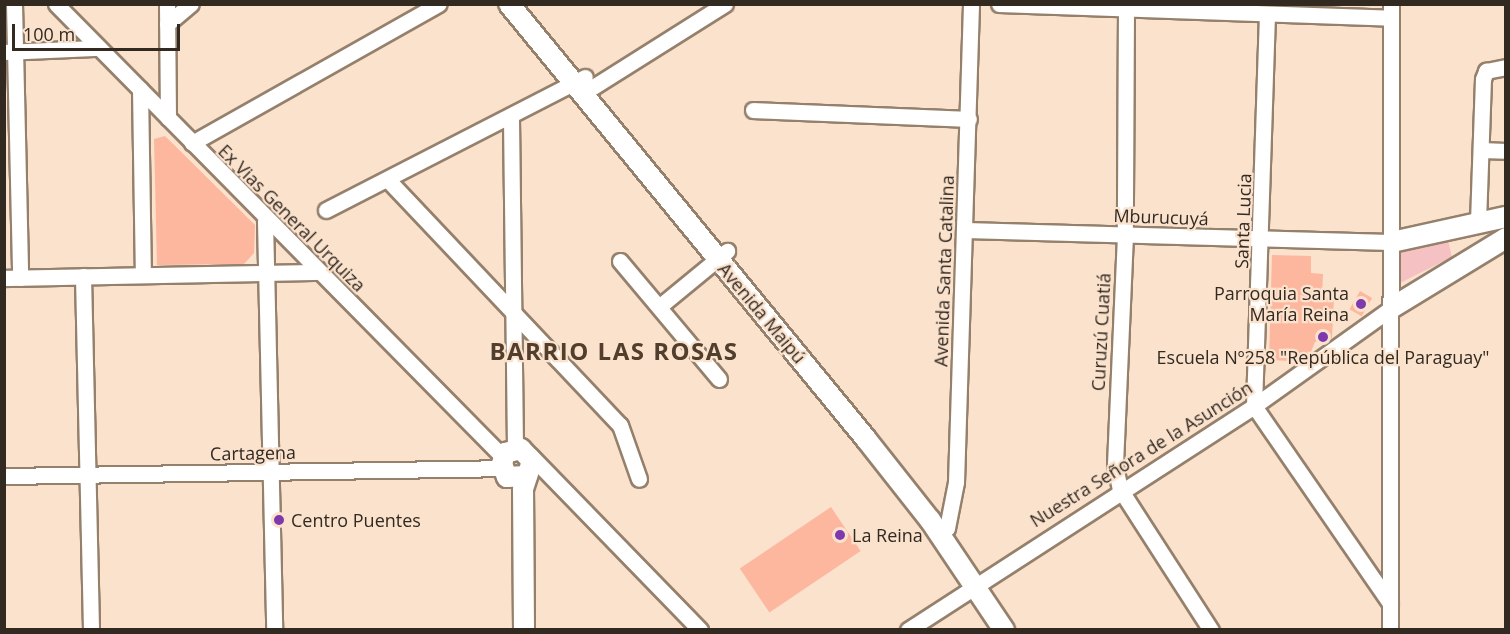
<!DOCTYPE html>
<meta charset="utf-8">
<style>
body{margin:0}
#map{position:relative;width:1510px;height:634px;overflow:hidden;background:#fae2cd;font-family:"Open Sans",sans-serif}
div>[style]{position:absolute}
.green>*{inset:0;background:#f6c1c2}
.building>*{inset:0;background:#fcb79e;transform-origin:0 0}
.roads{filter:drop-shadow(2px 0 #95806c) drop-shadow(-2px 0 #95806c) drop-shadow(0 2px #95806c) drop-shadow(0 -2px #95806c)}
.minor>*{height:15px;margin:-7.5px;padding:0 7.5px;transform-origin:7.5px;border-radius:7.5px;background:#fff}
.major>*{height:20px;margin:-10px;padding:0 10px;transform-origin:10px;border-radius:10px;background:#fff}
.dots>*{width:16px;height:16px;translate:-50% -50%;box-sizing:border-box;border:3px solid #fae2cd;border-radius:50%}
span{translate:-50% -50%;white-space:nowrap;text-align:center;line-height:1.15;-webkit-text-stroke:4.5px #fae2cd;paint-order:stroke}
.street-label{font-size:18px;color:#322921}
.poi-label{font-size:18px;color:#322921}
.right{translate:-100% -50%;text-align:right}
.left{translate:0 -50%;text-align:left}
.district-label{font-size:24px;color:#513e2d;font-weight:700;letter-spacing:1.5px}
.frame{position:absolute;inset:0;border:6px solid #322921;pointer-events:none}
.scale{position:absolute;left:12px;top:24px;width:168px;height:27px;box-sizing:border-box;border:3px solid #322921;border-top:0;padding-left:8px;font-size:18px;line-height:21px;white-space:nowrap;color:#322921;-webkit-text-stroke:4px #fae2cd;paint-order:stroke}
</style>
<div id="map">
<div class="green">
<div style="clip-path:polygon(1447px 236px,1452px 257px,1400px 283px,1399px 254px,1405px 245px)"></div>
</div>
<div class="building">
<div style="clip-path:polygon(165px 136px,255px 225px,254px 253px,244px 264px,157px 265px,154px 139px)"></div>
<div style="clip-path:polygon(1272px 255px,1311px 256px,1311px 273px,1323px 274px,1322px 297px,1334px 298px,1332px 338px,1315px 342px,1310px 354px,1290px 354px,1290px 361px,1269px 360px)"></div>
<div style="left:1360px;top:291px;width:14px;height:21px;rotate:30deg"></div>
<div style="left:831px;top:507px;width:53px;height:110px;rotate:56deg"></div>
</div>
<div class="roads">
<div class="minor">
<div style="left:14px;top:4px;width:274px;rotate:88.7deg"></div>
<div style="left:56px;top:4px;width:636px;rotate:45.38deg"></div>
<div style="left:167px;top:4px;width:114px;rotate:89.5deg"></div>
<div style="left:999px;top:4px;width:392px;rotate:2deg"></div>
<div style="left:1126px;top:9px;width:226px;rotate:90.3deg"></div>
<div style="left:1125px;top:235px;width:231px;rotate:92.5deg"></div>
<div style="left:1115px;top:466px;width:24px;rotate:78deg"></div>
<div style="left:1120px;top:489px;width:168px;rotate:57.2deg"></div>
<div style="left:1267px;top:14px;width:392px;rotate:91.9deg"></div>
<div style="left:1254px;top:406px;width:239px;rotate:55.4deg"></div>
<div style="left:167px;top:24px;width:31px;rotate:-40deg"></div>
<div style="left:5px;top:52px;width:93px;rotate:-2.5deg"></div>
<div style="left:593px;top:87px;width:156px;rotate:-32.2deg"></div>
<div style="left:140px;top:89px;width:185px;rotate:89.1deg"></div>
<div style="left:753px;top:110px;width:216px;rotate:2.4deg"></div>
<div style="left:511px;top:119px;width:329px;rotate:89.3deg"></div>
<div style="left:192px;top:143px;width:283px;rotate:-29.4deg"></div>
<div style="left:1481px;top:150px;width:25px;rotate:2deg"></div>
<div style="left:388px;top:180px;width:337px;rotate:46.6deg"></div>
<div style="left:620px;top:425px;width:57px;rotate:70.6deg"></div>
<div style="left:326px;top:210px;width:291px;rotate:-27.2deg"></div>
<div style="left:265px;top:221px;width:409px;rotate:88.7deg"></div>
<div style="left:1478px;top:222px;width:143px;rotate:-88deg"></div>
<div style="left:1483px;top:79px;width:9px;rotate:-69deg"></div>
<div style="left:1486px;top:71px;width:20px;rotate:-11deg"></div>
<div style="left:964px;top:230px;width:428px;rotate:1.6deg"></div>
<div style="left:620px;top:261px;width:154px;rotate:50deg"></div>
<div style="left:83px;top:276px;width:354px;rotate:88.7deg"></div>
<div style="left:4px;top:278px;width:314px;rotate:-1.1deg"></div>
<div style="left:660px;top:306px;width:87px;rotate:-39.4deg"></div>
<div style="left:530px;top:455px;width:244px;rotate:45.8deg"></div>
<div style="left:4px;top:476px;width:498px;rotate:-0.9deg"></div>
<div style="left:939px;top:534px;width:10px;rotate:-37deg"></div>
<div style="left:947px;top:528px;width:47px;rotate:-78.9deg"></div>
<div style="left:956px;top:482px;width:478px;rotate:-88.2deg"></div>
<div style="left:908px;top:630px;width:412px;rotate:-32.9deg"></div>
<div style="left:1254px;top:406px;width:171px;rotate:-35.5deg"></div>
<div style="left:1390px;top:630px;width:626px;rotate:-89.91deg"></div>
</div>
<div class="major">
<div style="left:509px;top:4px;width:563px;rotate:50.62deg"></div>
<div style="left:866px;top:439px;width:103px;rotate:51.7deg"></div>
<div style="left:930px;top:520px;width:133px;rotate:56.1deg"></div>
<div style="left:1392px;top:242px;width:117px;rotate:-12.4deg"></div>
<div style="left:1393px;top:307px;width:132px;rotate:-31.4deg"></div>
<div style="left:524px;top:630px;width:141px;rotate:-90.4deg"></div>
<div style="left:523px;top:489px;width:29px;rotate:-72deg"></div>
<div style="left:532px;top:461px;width:16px;rotate:-133deg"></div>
<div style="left:521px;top:449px;width:16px;rotate:166deg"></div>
<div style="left:505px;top:453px;width:11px;rotate:105deg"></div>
<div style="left:502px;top:464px;width:14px;rotate:69deg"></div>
<div style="left:507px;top:477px;width:20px;rotate:-3deg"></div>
</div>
</div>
<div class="dots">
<div style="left:1361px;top:304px;background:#7e39ad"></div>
<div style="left:1323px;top:337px;background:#7e39ad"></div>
<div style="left:279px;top:520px;background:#7e39ad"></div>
<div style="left:840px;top:535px;background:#7e39ad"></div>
</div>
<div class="street-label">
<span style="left:1161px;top:217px;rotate:2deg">Mburucuyá</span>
<span style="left:292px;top:218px;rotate:45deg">Ex Vias General Urquiza</span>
<span style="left:1243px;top:221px;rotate:-88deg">Santa Lucia</span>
<span style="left:944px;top:271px;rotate:-88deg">Avenida Santa Catalina</span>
<span style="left:762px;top:313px;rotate:50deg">Avenida Maipú</span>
<span style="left:1101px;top:332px;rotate:-87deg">Curuzú Cuatiá</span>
<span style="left:253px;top:453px;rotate:-1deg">Cartagena</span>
<span style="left:1141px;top:454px;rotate:-32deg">Nuestra Señora de la Asunción</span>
</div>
<div class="poi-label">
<span class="right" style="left:1349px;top:304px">Parroquia Santa<br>María Reina</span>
<span style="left:1323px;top:357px">Escuela Nº258 "República del Paraguay"</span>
<span class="left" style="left:291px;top:520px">Centro Puentes</span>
<span class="left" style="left:852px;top:535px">La Reina</span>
</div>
<div class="district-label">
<span style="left:614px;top:351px">BARRIO LAS ROSAS</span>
</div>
<div class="frame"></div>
<div class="scale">100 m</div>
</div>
